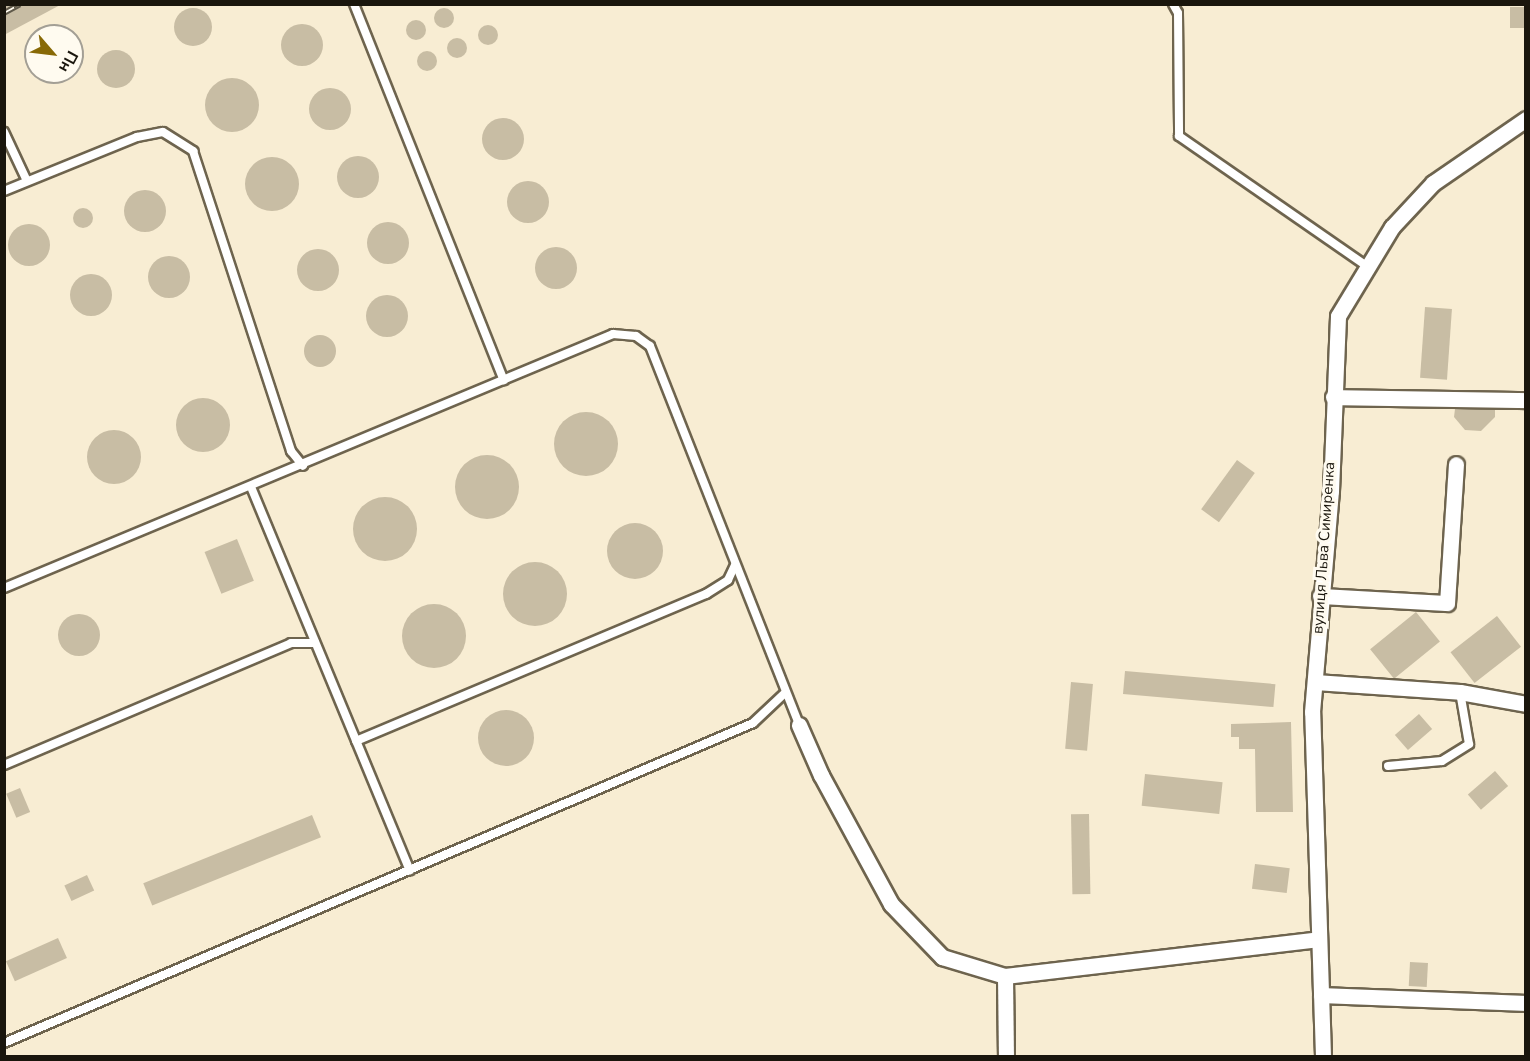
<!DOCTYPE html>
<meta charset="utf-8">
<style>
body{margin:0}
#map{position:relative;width:1530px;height:1061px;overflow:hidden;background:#f8edd3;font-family:"Nunito Sans",sans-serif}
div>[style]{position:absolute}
.building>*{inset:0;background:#c8bda4;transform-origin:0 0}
.round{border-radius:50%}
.roads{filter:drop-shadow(2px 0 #6e644e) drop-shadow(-2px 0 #6e644e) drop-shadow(0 2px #6e644e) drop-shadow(0 -2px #6e644e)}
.lane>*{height:8px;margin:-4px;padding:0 4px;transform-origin:4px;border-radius:4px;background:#fff}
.street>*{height:15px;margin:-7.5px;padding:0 7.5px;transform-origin:7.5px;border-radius:7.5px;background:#fff}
.rail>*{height:6px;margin-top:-3px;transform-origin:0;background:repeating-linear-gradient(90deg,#fffbf0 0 11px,#5f594a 0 22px);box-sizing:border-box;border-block:2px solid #5f594a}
span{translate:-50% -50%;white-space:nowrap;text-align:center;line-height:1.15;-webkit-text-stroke:6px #fffbf0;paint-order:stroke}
.street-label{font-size:15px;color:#1a160d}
.frame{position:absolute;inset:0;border:6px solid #1a160d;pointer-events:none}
.north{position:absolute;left:24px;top:24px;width:60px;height:60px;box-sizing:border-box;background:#fffbf0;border:2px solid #a39f95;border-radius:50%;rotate:118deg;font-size:16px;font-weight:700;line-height:24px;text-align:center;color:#1a160d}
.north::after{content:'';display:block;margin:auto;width:21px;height:27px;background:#886906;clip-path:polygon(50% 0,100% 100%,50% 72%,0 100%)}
</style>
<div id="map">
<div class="building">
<div style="clip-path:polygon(4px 4px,62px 4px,4px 35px)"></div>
<div style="left:1526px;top:7px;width:21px;height:16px;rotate:90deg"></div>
<div class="round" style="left:174px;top:8px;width:38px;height:38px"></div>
<div class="round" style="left:434px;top:8px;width:20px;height:20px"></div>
<div class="round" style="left:406px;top:20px;width:20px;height:20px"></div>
<div class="round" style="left:281px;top:24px;width:42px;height:42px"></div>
<div class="round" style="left:478px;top:25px;width:20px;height:20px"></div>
<div class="round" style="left:447px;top:38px;width:20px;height:20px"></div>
<div class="round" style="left:97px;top:50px;width:38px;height:38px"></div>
<div class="round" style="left:417px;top:51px;width:20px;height:20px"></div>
<div class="round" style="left:205px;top:78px;width:54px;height:54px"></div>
<div class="round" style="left:309px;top:88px;width:42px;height:42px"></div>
<div class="round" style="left:482px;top:118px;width:42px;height:42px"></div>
<div class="round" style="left:337px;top:156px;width:42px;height:42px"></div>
<div class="round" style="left:245px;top:157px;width:54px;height:54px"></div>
<div class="round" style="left:507px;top:181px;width:42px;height:42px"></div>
<div class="round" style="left:124px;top:190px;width:42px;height:42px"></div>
<div class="round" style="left:73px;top:208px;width:20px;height:20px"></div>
<div class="round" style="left:367px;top:222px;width:42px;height:42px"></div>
<div class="round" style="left:8px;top:224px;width:42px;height:42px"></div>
<div class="round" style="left:535px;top:247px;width:42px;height:42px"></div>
<div class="round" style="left:297px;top:249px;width:42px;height:42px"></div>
<div class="round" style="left:148px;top:256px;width:42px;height:42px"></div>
<div class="round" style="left:70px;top:274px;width:42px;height:42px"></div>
<div class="round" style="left:366px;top:295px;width:42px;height:42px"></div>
<div style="left:1425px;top:307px;width:27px;height:71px;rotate:4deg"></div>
<div class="round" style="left:304px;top:335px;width:32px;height:32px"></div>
<div class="round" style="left:176px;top:398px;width:54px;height:54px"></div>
<div style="clip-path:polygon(1455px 409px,1495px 409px,1495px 417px,1481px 431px,1465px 430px,1454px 417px)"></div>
<div class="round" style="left:554px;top:412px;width:64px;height:64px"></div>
<div class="round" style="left:87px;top:430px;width:54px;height:54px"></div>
<div class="round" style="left:455px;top:455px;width:64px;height:64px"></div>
<div style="left:1237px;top:460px;width:22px;height:61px;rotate:36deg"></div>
<div class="round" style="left:353px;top:497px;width:64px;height:64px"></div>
<div class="round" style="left:607px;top:523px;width:56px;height:56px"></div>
<div style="left:237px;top:539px;width:45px;height:35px;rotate:68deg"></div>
<div class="round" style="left:503px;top:562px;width:64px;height:64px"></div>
<div class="round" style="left:402px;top:604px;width:64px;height:64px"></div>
<div style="left:1416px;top:612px;width:38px;height:59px;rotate:51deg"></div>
<div class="round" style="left:58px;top:614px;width:42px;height:42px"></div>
<div style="left:1497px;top:616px;width:39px;height:59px;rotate:52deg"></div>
<div style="left:1125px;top:671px;width:151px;height:23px;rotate:5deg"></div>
<div style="left:1071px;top:682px;width:22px;height:67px;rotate:5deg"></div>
<div class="round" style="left:478px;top:710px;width:56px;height:56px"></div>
<div style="left:1419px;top:714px;width:20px;height:32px;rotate:49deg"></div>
<div style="clip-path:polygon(1291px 722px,1293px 812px,1256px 812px,1255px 749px,1239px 749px,1239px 737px,1231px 737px,1231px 724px)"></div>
<div style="left:1495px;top:771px;width:20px;height:36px;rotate:49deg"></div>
<div style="left:1145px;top:774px;width:78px;height:32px;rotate:6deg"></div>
<div style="left:20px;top:788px;width:26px;height:15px;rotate:67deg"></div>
<div style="left:1089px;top:814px;width:80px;height:18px;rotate:89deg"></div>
<div style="left:312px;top:815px;width:24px;height:182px;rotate:68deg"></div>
<div style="left:1255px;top:864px;width:35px;height:25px;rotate:7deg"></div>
<div style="left:87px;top:875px;width:17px;height:25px;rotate:65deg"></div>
<div style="left:58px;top:938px;width:22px;height:57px;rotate:66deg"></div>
<div style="left:1410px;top:962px;width:18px;height:24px;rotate:3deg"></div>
</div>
<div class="roads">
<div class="lane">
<div style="left:354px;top:4px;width:405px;rotate:68.3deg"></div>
<div style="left:1173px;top:4px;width:10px;rotate:61deg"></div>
<div style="left:1178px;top:13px;width:123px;rotate:89.5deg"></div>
<div style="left:1179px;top:136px;width:226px;rotate:34.7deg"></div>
<div style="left:4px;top:132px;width:54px;rotate:64.9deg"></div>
<div style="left:4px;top:191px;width:144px;rotate:-22.1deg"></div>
<div style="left:137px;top:137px;width:26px;rotate:-11deg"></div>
<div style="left:163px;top:132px;width:36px;rotate:32deg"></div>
<div style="left:193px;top:151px;width:316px;rotate:71.9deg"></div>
<div style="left:291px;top:451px;width:19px;rotate:51deg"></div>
<div style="left:251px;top:487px;width:415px;rotate:67.5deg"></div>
<div style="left:4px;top:588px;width:660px;rotate:-22.64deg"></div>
<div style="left:613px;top:334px;width:23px;rotate:5deg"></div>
<div style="left:636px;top:336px;width:17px;rotate:36deg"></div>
<div style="left:650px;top:346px;width:407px;rotate:68.5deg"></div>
<div style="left:356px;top:741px;width:380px;rotate:-22.8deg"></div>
<div style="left:706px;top:594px;width:26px;rotate:-32deg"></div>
<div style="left:728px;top:580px;width:17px;rotate:-65deg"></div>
<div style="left:4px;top:765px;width:312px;rotate:-23deg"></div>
<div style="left:291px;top:643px;width:24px"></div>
<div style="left:1388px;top:766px;width:54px;rotate:-5.3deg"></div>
<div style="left:1442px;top:761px;width:32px;rotate:-32deg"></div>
<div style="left:1469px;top:744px;width:53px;rotate:-99.8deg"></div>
<div style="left:4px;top:1043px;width:814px;rotate:-23.13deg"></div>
<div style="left:753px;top:723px;width:45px;rotate:-43.2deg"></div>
</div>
<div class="street">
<div style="left:1333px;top:397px;width:193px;rotate:0.9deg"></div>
<div style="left:1320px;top:596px;width:127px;rotate:3.2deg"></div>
<div style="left:1447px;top:603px;width:139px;rotate:-86.3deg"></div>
<div style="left:1315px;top:682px;width:145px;rotate:3.9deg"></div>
<div style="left:1460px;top:692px;width:67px;rotate:10.3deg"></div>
<div style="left:799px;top:725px;width:55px;rotate:66.3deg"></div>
<div style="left:821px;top:775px;width:147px;rotate:61.5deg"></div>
<div style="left:891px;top:904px;width:74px;rotate:46.1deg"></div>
<div style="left:942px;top:957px;width:66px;rotate:16.8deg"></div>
<div style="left:1005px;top:976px;width:316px;rotate:-6.7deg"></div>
<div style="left:1005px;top:976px;width:80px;rotate:89.3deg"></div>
<div style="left:1321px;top:995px;width:205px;rotate:2.2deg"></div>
<div style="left:1323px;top:1056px;width:344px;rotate:-91.8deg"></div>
<div style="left:1312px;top:712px;width:222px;rotate:-85.1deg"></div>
<div style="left:1331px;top:491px;width:175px;rotate:-87.7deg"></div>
<div style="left:1338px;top:316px;width:104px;rotate:-58.8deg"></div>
<div style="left:1392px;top:227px;width:60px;rotate:-47deg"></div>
<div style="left:1433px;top:183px;width:113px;rotate:-34.5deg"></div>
</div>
</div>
<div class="rail">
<div style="left:4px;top:13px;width:18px;rotate:-29deg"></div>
</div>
<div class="street-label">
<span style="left:1324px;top:548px;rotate:-86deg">вулиця Льва Симиренка</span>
</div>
<div class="frame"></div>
<div class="north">Пн</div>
</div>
